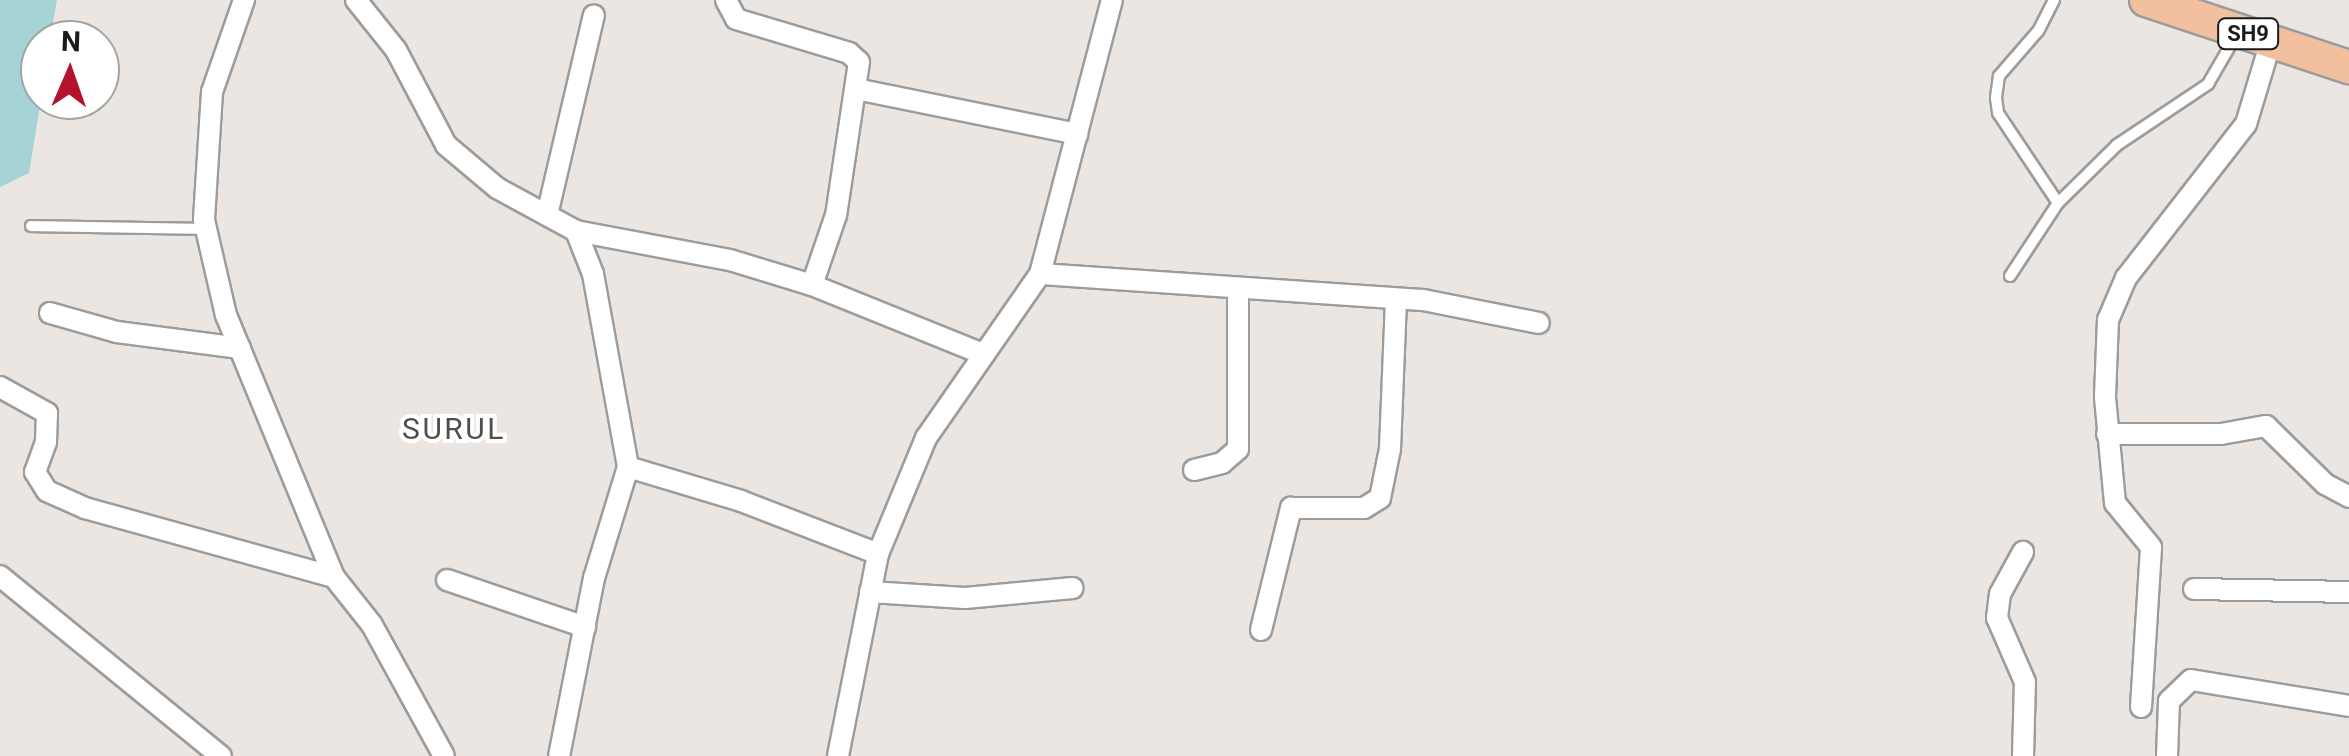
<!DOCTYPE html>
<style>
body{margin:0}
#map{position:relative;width:2349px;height:756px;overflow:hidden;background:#ebe6e1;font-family:Roboto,sans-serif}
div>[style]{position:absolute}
.water>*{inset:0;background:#a5d3d6}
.roads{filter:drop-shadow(2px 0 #9c9c9c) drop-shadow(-2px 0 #9c9c9c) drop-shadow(0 2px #9c9c9c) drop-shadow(0 -2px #9c9c9c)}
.service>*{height:10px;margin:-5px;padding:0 5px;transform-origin:5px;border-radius:5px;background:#fff}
.minor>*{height:20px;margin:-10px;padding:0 10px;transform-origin:10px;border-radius:10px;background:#fff}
.primary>*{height:32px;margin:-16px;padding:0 16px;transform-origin:16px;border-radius:16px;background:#f2c09f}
span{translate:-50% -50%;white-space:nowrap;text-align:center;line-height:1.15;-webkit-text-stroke:8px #fff;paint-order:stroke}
.shield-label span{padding:2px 8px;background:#fff;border:2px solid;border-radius:8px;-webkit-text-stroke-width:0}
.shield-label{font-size:22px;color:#1b1b1b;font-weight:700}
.quarter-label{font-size:30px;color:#4e4e4e;letter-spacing:2.5px}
.north{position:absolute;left:20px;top:20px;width:100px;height:100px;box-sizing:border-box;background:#fff;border:2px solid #a4a4a4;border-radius:50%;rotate:2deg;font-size:28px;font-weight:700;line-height:40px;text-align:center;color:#1b1b1b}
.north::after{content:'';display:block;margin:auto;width:35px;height:45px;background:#b4122d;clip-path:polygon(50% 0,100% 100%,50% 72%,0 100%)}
</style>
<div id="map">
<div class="water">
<div style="clip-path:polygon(0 0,57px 0,50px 40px,40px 40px,41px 100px,29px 173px,0 187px)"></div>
</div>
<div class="roads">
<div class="service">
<div style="left:2054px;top:0;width:35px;rotate:117deg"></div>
<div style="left:2038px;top:31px;width:60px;rotate:130.9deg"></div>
<div style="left:1999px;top:76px;width:22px;rotate:98deg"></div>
<div style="left:1996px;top:98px;width:15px;rotate:82deg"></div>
<div style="left:1998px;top:113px;width:108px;rotate:56.3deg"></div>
<div style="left:31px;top:226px;width:174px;rotate:1deg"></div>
<div style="left:2010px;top:276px;width:87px;rotate:-56.7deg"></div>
<div style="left:2058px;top:203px;width:83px;rotate:-44.5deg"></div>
<div style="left:2117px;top:145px;width:110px;rotate:-33.8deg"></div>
<div style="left:2208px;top:84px;width:58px;rotate:-59.9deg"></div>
</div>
<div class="minor">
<div style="left:244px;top:0;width:97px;rotate:109.2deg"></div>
<div style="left:212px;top:92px;width:128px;rotate:93.6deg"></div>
<div style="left:204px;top:220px;width:98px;rotate:77deg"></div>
<div style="left:226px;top:315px;width:283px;rotate:67.6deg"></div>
<div style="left:356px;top:0;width:64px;rotate:51.3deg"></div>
<div style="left:396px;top:50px;width:107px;rotate:62.2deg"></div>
<div style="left:446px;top:145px;width:67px;rotate:40.1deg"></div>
<div style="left:497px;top:188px;width:90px;rotate:28.6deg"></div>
<div style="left:576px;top:231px;width:46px;rotate:68.4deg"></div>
<div style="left:593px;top:274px;width:196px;rotate:79.7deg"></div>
<div style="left:628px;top:467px;width:116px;rotate:107deg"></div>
<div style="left:594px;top:578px;width:181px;rotate:101.1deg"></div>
<div style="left:726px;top:0;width:21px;rotate:62deg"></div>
<div style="left:736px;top:19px;width:118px;rotate:16.7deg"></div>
<div style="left:849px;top:53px;width:13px;rotate:42deg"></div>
<div style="left:859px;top:62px;width:155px;rotate:98.5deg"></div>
<div style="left:836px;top:215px;width:74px;rotate:108.9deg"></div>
<div style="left:856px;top:89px;width:226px;rotate:11.5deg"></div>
<div style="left:547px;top:215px;width:205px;rotate:-76.8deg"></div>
<div style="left:576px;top:231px;width:157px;rotate:10.7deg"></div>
<div style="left:730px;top:260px;width:86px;rotate:17deg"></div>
<div style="left:812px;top:285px;width:181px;rotate:22deg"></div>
<div style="left:1040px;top:274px;width:384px;rotate:3.9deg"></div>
<div style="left:1423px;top:300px;width:118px;rotate:11.2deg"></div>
<div style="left:50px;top:313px;width:70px;rotate:15.8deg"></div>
<div style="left:117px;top:332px;width:124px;rotate:7.4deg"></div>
<div style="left:0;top:387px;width:54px;rotate:29deg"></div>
<div style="left:47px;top:413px;width:29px;rotate:92deg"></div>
<div style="left:46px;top:442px;width:32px;rotate:110deg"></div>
<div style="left:35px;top:472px;width:22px;rotate:58deg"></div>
<div style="left:47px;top:491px;width:42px;rotate:24.1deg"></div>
<div style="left:85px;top:508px;width:258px;rotate:15.5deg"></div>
<div style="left:334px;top:577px;width:61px;rotate:51.6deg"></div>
<div style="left:372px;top:625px;width:149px;rotate:61.2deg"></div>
<div style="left:2107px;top:434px;width:114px"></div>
<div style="left:2221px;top:434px;width:46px;rotate:-10.1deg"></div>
<div style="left:2266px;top:426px;width:83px;rotate:44.5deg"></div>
<div style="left:2325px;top:484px;width:27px;rotate:28deg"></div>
<div style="left:628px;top:467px;width:118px;rotate:16.7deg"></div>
<div style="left:741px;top:501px;width:147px;rotate:21.1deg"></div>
<div style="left:1194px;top:470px;width:29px;rotate:-14deg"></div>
<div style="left:1222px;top:463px;width:21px;rotate:-41deg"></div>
<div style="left:1238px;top:449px;width:160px;rotate:-90deg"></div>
<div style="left:0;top:576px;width:285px;rotate:39.2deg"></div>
<div style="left:447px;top:580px;width:146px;rotate:18.8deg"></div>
<div style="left:2194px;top:589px;width:155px;rotate:1.1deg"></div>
<div style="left:870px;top:592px;width:95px;rotate:3.6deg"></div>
<div style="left:965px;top:598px;width:108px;rotate:-5.3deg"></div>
<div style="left:1261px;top:630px;width:126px;rotate:-76.2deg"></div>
<div style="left:1291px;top:508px;width:73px"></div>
<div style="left:1364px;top:508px;width:19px;rotate:-32deg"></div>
<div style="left:1380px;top:498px;width:50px;rotate:-78.5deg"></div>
<div style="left:1390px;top:449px;width:149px;rotate:-87.7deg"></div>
<div style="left:2141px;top:707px;width:160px;rotate:-86.4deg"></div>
<div style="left:2151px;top:547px;width:57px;rotate:-129.3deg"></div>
<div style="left:2115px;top:503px;width:106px;rotate:-95.4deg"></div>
<div style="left:2105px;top:397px;width:77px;rotate:-87.8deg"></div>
<div style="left:2108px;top:320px;width:46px;rotate:-66.8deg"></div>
<div style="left:2126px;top:278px;width:195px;rotate:-52.1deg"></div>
<div style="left:2246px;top:124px;width:87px;rotate:-73.2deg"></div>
<div style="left:838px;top:756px;width:206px;rotate:-78.8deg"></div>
<div style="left:878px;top:554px;width:126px;rotate:-67.5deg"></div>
<div style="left:926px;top:438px;width:200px;rotate:-55.2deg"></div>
<div style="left:1040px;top:274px;width:283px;rotate:-75.3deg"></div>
<div style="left:2023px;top:756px;width:74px;rotate:-88.5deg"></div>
<div style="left:2025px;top:682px;width:70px;rotate:-113.6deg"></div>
<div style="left:1997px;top:618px;width:24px;rotate:-83deg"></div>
<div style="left:2000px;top:594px;width:48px;rotate:-61.3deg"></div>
<div style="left:2167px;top:756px;width:55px;rotate:-87.9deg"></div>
<div style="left:2169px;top:701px;width:30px;rotate:-44deg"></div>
<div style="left:2191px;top:680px;width:160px;rotate:9.3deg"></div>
</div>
<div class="primary">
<div style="left:2146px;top:0;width:214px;rotate:18.3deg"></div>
</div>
</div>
<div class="shield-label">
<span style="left:2248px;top:34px">SH9</span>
</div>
<div class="quarter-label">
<span style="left:454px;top:429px">SURUL</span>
</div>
<div class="north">N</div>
</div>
